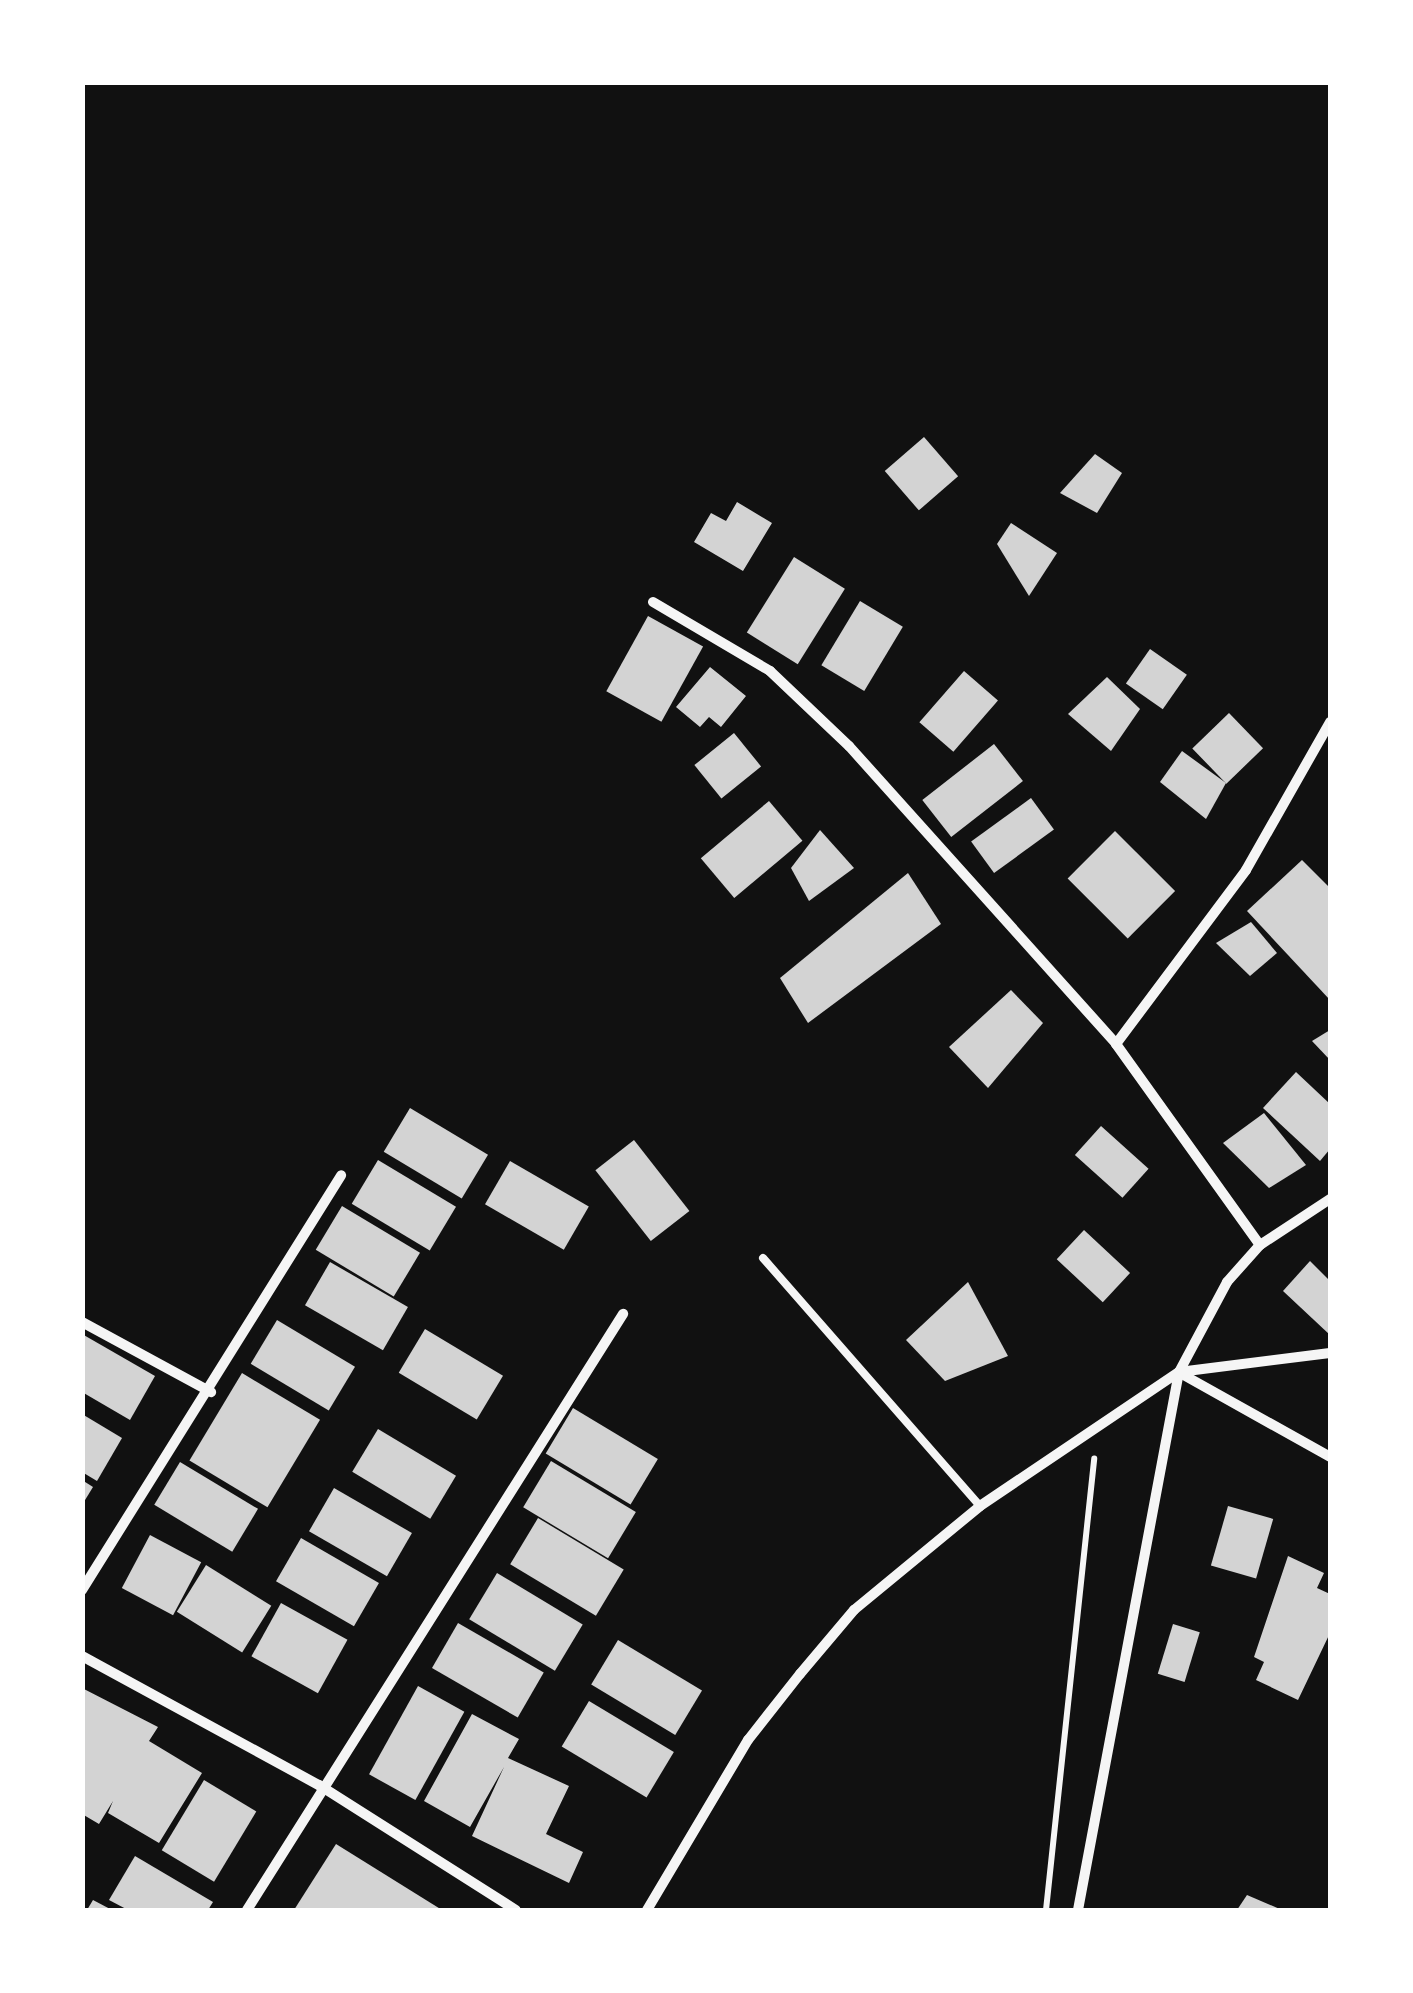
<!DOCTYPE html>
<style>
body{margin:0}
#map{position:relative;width:1413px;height:1993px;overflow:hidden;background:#111;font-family:Quicksand,sans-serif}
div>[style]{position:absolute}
.building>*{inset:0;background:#d3d3d3;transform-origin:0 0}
.path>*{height:6px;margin:-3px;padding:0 3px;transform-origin:3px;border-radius:3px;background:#f5f5f5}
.service>*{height:8px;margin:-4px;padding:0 4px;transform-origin:4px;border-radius:4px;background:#f5f5f5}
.minor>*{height:10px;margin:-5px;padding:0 5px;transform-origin:5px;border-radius:5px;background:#f5f5f5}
span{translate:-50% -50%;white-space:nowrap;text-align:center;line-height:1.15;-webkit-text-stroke:10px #fff;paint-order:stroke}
.frame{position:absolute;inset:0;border:85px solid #fff;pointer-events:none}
</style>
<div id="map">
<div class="building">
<div style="left:924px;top:437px;width:52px;height:52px;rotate:49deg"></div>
<div style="clip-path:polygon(1095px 454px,1122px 473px,1097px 513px,1060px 493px)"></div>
<div style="clip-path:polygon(737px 502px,772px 523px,743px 571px,694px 542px,711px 513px,726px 521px)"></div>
<div style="clip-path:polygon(1011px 523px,1057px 553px,1029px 596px,997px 544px)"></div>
<div style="left:794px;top:557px;width:60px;height:89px;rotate:32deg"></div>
<div style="left:860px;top:601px;width:50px;height:75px;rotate:31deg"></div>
<div style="left:648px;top:616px;width:63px;height:86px;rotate:29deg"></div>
<div style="left:1150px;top:649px;width:45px;height:42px;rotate:35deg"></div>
<div style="clip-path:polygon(710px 667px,746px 696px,721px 727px,709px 717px,700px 727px,676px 707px)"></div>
<div style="left:964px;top:671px;width:45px;height:68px;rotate:41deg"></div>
<div style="clip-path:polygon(1107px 677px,1140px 709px,1111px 751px,1068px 714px)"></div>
<div style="left:1229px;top:713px;width:49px;height:51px;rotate:46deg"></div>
<div style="left:734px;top:733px;width:43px;height:51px;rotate:51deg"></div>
<div style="left:994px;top:744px;width:47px;height:91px;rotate:52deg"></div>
<div style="clip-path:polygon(1182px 751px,1226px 783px,1206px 819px,1160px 782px)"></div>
<div style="left:1031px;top:798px;width:39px;height:74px;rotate:54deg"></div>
<div style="left:769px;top:801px;width:52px;height:89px;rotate:50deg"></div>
<div style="clip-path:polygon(820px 830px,854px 868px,809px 901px,791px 868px)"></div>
<div style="left:1115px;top:831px;width:85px;height:67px;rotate:45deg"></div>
<div style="clip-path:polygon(1302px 860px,1330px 888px,1330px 1000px,1247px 911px)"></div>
<div style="clip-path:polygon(908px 873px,941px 924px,808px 1023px,780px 978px)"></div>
<div style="clip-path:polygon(1251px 922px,1277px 953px,1250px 976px,1216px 943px)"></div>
<div style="clip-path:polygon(1011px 990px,1043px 1023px,988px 1088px,949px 1047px)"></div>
<div style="clip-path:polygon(1330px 1030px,1330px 1060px,1312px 1041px)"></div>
<div style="clip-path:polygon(1296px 1072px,1330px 1104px,1330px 1149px,1320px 1161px,1263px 1108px)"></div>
<div style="left:410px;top:1108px;width:91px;height:51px;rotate:31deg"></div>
<div style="clip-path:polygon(1264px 1113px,1306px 1165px,1269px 1188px,1223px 1143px)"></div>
<div style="left:1101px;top:1126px;width:64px;height:39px;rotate:42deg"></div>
<div style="left:634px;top:1140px;width:90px;height:49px;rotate:52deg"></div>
<div style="left:378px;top:1160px;width:91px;height:51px;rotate:31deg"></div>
<div style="left:510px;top:1161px;width:91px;height:50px;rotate:30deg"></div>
<div style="left:342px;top:1206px;width:91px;height:51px;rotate:31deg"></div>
<div style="left:1084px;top:1230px;width:63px;height:40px;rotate:43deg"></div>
<div style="clip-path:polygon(1310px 1261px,1330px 1281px,1330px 1335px,1283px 1291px)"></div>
<div style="left:330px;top:1262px;width:90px;height:50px;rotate:30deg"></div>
<div style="clip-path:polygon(968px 1282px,1008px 1356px,945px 1381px,906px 1340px)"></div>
<div style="left:277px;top:1320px;width:91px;height:51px;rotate:31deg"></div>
<div style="left:425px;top:1329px;width:91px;height:51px;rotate:31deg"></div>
<div style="clip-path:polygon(82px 1334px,155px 1376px,130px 1420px,82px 1392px)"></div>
<div style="left:242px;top:1373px;width:91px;height:102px;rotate:31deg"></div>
<div style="left:573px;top:1408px;width:99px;height:53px;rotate:31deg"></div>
<div style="clip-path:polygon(82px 1414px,122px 1438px,97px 1481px,82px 1472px)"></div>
<div style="left:378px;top:1429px;width:91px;height:50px;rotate:31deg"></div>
<div style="left:551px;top:1461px;width:99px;height:54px;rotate:31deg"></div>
<div style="left:180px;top:1462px;width:91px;height:50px;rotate:31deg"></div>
<div style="clip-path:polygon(82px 1480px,93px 1487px,82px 1505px)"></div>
<div style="left:334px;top:1488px;width:90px;height:50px;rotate:30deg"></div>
<div style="left:1228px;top:1506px;width:47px;height:62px;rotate:16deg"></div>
<div style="left:538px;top:1518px;width:100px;height:54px;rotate:31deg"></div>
<div style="left:150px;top:1535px;width:58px;height:60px;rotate:28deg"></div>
<div style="left:301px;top:1538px;width:90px;height:50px;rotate:30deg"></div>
<div style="clip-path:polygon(1288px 1556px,1324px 1573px,1317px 1588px,1330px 1594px,1330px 1633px,1298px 1700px,1256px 1680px,1264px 1662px,1254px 1657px)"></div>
<div style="left:206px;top:1565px;width:77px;height:55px;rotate:32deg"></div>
<div style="left:497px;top:1573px;width:100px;height:54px;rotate:31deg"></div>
<div style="left:281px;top:1603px;width:76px;height:61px;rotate:29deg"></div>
<div style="left:458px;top:1623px;width:99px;height:52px;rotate:30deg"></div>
<div style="left:1173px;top:1624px;width:28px;height:52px;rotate:17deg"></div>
<div style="left:618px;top:1640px;width:98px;height:52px;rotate:31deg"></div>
<div style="left:418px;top:1686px;width:53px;height:101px;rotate:29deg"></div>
<div style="clip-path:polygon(82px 1688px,158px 1727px,149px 1741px,202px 1773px,159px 1843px,108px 1813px,113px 1801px,99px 1824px,82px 1814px)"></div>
<div style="left:589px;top:1701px;width:99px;height:53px;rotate:31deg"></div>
<div style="clip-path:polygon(472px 1714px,519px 1739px,508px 1758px,569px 1786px,546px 1834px,583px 1852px,569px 1883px,472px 1836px,504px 1767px,470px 1827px,424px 1801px)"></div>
<div style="left:204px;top:1780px;width:61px;height:82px;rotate:31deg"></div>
<div style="clip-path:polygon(336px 1844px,442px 1910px,294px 1910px)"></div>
<div style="clip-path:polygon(135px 1856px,213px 1902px,208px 1910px,128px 1910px,109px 1900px)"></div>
<div style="clip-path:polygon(1247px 1895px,1282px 1910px,1237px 1910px)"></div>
<div style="clip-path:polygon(93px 1900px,112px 1910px,87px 1910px)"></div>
</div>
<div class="path">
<div style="left:1046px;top:1910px;width:454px;rotate:-83.9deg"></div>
</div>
<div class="service">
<div style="left:763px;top:1258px;width:330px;rotate:48.8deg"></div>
</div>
<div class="minor">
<div style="left:653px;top:602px;width:136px;rotate:30.5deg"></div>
<div style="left:770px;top:671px;width:109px;rotate:43.5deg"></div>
<div style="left:849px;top:746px;width:400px;rotate:48.1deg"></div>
<div style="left:1116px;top:1044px;width:247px;rotate:54.4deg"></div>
<div style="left:1116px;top:1044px;width:217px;rotate:-53.2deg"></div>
<div style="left:1246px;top:870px;width:170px;rotate:-60.4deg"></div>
<div style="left:82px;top:1322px;width:147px;rotate:28.5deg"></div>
<div style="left:1180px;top:1373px;width:172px;rotate:29.2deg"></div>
<div style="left:82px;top:1590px;width:489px;rotate:-58deg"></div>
<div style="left:82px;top:1656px;width:270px;rotate:28.6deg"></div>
<div style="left:319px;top:1785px;width:233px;rotate:32.4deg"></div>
<div style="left:247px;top:1910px;width:705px;rotate:-57.75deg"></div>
<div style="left:647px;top:1910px;width:198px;rotate:-59.3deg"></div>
<div style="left:748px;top:1740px;width:84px;rotate:-51.8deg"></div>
<div style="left:800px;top:1674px;width:84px;rotate:-49.8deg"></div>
<div style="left:854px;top:1610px;width:163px;rotate:-39.5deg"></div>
<div style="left:980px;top:1506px;width:240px;rotate:-34deg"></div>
<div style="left:1179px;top:1372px;width:152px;rotate:-7.2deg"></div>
<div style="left:1078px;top:1910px;width:547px;rotate:-79.37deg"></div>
<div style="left:1179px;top:1372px;width:102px;rotate:-61.9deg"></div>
<div style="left:1227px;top:1282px;width:50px;rotate:-48.3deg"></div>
<div style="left:1260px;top:1245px;width:84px;rotate:-33.3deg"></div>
</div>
<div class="frame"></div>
</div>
